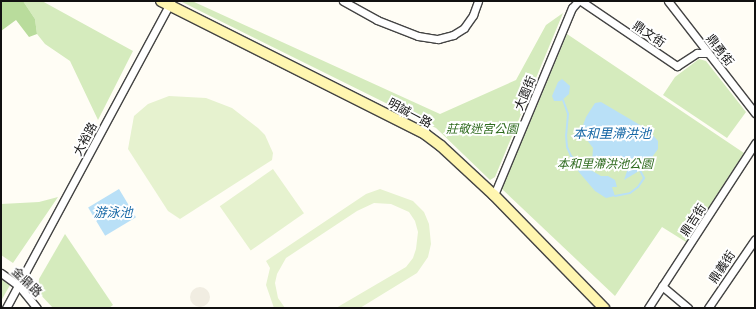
<!DOCTYPE html>
<meta charset="utf-8">
<style>
body{margin:0}
#map{position:relative;width:756px;height:309px;overflow:hidden;background:#fffdf5;font-family:"Libre Baskerville","Noto Sans TC",serif}
div>[style]{position:absolute}
.green>*{inset:0;background:#d5ebbd}
.forest>*{inset:0;background:#b9dc9c}
.pitch>*{inset:0;background:#e6f2cf;transform-origin:0 0}
.plaza>*{inset:0;background:#f1ede2}
.round{border-radius:50%}
.water>*{inset:0;background:#b9e0f7;transform-origin:0 0}
.stream>*{height:2px;margin:-1px;padding:0 1px;transform-origin:1px;border-radius:1px;background:#b9e0f7}
.roads{filter:drop-shadow(1px 0 #444) drop-shadow(-1px 0 #444) drop-shadow(0 1px #444) drop-shadow(0 -1px #444)}
.street>*{height:7px;margin:-3.5px;padding:0 3.5px;transform-origin:3.5px;border-radius:3.5px;background:#fff}
.secondary>*{height:10px;margin:-5px;padding:0 5px;transform-origin:5px;border-radius:5px;background:#fff6b0}
span{translate:-50% -50%;white-space:nowrap;text-align:center;line-height:1.15;-webkit-text-stroke:4px #fff;paint-order:stroke}
.street-label{font-size:12px;color:#111}
.park-label{font-size:12px;color:#2f6b1f;font-style:italic}
.water-label{font-size:13px;color:#1768a6;font-style:italic}
.frame{position:absolute;inset:0;border:2px solid #111;pointer-events:none}
</style>
<div id="map">
<div class="green">
<div style="clip-path:polygon(23px 1px,42px 1px,133px 51px,98px 120px,70px 61px,45px 44px,37px 34px,35px 19px)"></div>
<div style="clip-path:polygon(180px 1px,192px 1px,440px 114px,516px 80px,546px 25px,563px 13px,495px 177px,490px 180px,436px 128px)"></div>
<div style="clip-path:polygon(567px 34px,744px 153px,686px 242px,662px 227px,615px 296px,502px 189px)"></div>
<div style="clip-path:polygon(699px 59px,706px 61px,746px 112px,727px 138px,663px 95px,675px 77px)"></div>
<div style="clip-path:polygon(58px 197px,13px 263px,1px 255px,1px 204px,39px 202px)"></div>
<div style="clip-path:polygon(65px 234px,113px 305px,109px 308px,53px 308px,38px 292px,39px 279px)"></div>
<div style="clip-path:polygon(1px 278px,10px 285px,1px 301px)"></div>
</div>
<div class="forest">
<div style="clip-path:polygon(1px 1px,23px 1px,35px 19px,37px 34px,29px 37px,16px 20px,1px 31px)"></div>
</div>
<div class="pitch">
<div style="clip-path:polygon(169px 96px,206px 98px,232px 108px,258px 128px,265px 135px,273px 153px,272px 160px,180px 219px,168px 211px,128px 149px,134px 116px,148px 104px)"></div>
<div style="left:273px;top:169px;width:54px;height:65px;rotate:55deg"></div>
<div style="clip-path:polygon(380px 189px,413px 201px,424px 212px,429px 224px,431px 244px,428px 257px,417px 273px,360px 308px,336px 308px,406px 267px,413px 258px,416px 249px,418px 232px,415px 221px,409px 212px,391px 204px,374px 203px,357px 211px,286px 258px,277px 274px,275px 283px,278px 298px,285px 308px,274px 308px,266px 285px,270px 268px,266px 261px,366px 194px)"></div>
</div>
<div class="plaza">
<div class="round" style="left:190px;top:287px;width:20px;height:20px"></div>
</div>
<div class="water">
<div style="clip-path:polygon(562px 79px,570px 86px,569px 94px,561px 101px,554px 101px,552px 96px,558px 82px)"></div>
<div style="clip-path:polygon(601px 102px,640px 125px,651px 133px,658px 141px,658px 149px,644px 168px,624px 180px,628px 168px,620px 158px,611px 158px,607px 163px,610px 167px,607px 170px,601px 168px,592px 163px,593px 148px,587px 140px,582px 128px,586px 117px,595px 103px)"></div>
<div style="clip-path:polygon(582px 165px,601px 176px,608px 176px,615px 180px,617px 187px,612px 187px,615px 196px,606px 198px,595px 191px,578px 171px)"></div>
<div style="left:119px;top:189px;width:33px;height:36px;rotate:59deg"></div>
</div>
<div class="stream">
<div style="left:563px;top:100px;width:15px;rotate:70deg"></div>
<div style="left:568px;top:114px;width:21px;rotate:95deg"></div>
<div style="left:566px;top:135px;width:12px;rotate:85deg"></div>
<div style="left:567px;top:147px;width:10px;rotate:66deg"></div>
<div style="left:571px;top:156px;width:14px;rotate:39deg"></div>
<div style="left:615px;top:196px;width:15px;rotate:-11deg"></div>
<div style="left:630px;top:193px;width:10px;rotate:-37deg"></div>
<div style="left:638px;top:187px;width:11px;rotate:-56deg"></div>
<div style="left:644px;top:178px;width:9px;rotate:-117deg"></div>
</div>
<div class="roads">
<div class="street">
<div style="left:343px;top:1px;width:39px;rotate:29deg"></div>
<div style="left:377px;top:20px;width:44px;rotate:21.3deg"></div>
<div style="left:418px;top:36px;width:20px;rotate:9deg"></div>
<div style="left:438px;top:39px;width:16px;rotate:-15deg"></div>
<div style="left:453px;top:35px;width:13px;rotate:-32deg"></div>
<div style="left:464px;top:28px;width:16px;rotate:-55deg"></div>
<div style="left:473px;top:15px;width:15px;rotate:-70deg"></div>
<div style="left:581px;top:1px;width:116px;rotate:34.1deg"></div>
<div style="left:677px;top:66px;width:24px;rotate:-33deg"></div>
<div style="left:697px;top:53px;width:10px"></div>
<div style="left:668px;top:1px;width:142px;rotate:52.2deg"></div>
<div style="left:494px;top:195px;width:203px;rotate:-67.4deg"></div>
<div style="left:572px;top:8px;width:9px;rotate:-49deg"></div>
<div style="left:1px;top:273px;width:22px;rotate:36deg"></div>
<div style="left:19px;top:286px;width:28px;rotate:51deg"></div>
<div style="left:662px;top:286px;width:34px;rotate:40deg"></div>
<div style="left:6px;top:308px;width:349px;rotate:-61.7deg"></div>
<div style="left:648px;top:308px;width:197px;rotate:-57deg"></div>
<div style="left:708px;top:308px;width:83px;rotate:-55.7deg"></div>
</div>
<div class="secondary">
<div style="left:161px;top:1px;width:296px;rotate:26.7deg"></div>
<div style="left:425px;top:134px;width:20px;rotate:37deg"></div>
<div style="left:441px;top:146px;width:72px;rotate:42.8deg"></div>
<div style="left:494px;top:195px;width:158px;rotate:45.8deg"></div>
</div>
</div>
<div class="street-label">
<span style="left:649px;top:34px;rotate:34deg">鼎文街</span>
<span style="left:720px;top:50px;rotate:52deg">鼎勇街</span>
<span style="left:525px;top:93px;rotate:-67deg">大園街</span>
<span style="left:410px;top:113px;rotate:28deg">明誠一路</span>
<span style="left:85px;top:139px;rotate:-62deg">大裕路</span>
<span style="left:693px;top:220px;rotate:-57deg">鼎吉街</span>
<span style="left:722px;top:267px;rotate:-56deg">鼎義街</span>
<span style="left:27px;top:282px;rotate:44deg">金鼎路</span>
</div>
<div class="park-label">
<span style="left:482px;top:129px">莊敬迷宮公園</span>
<span style="left:605px;top:164px">本和里滯洪池公園</span>
</div>
<div class="water-label">
<span style="left:612px;top:134px">本和里滯洪池</span>
<span style="left:113px;top:213px">游泳池</span>
</div>
<div class="frame"></div>
</div>
